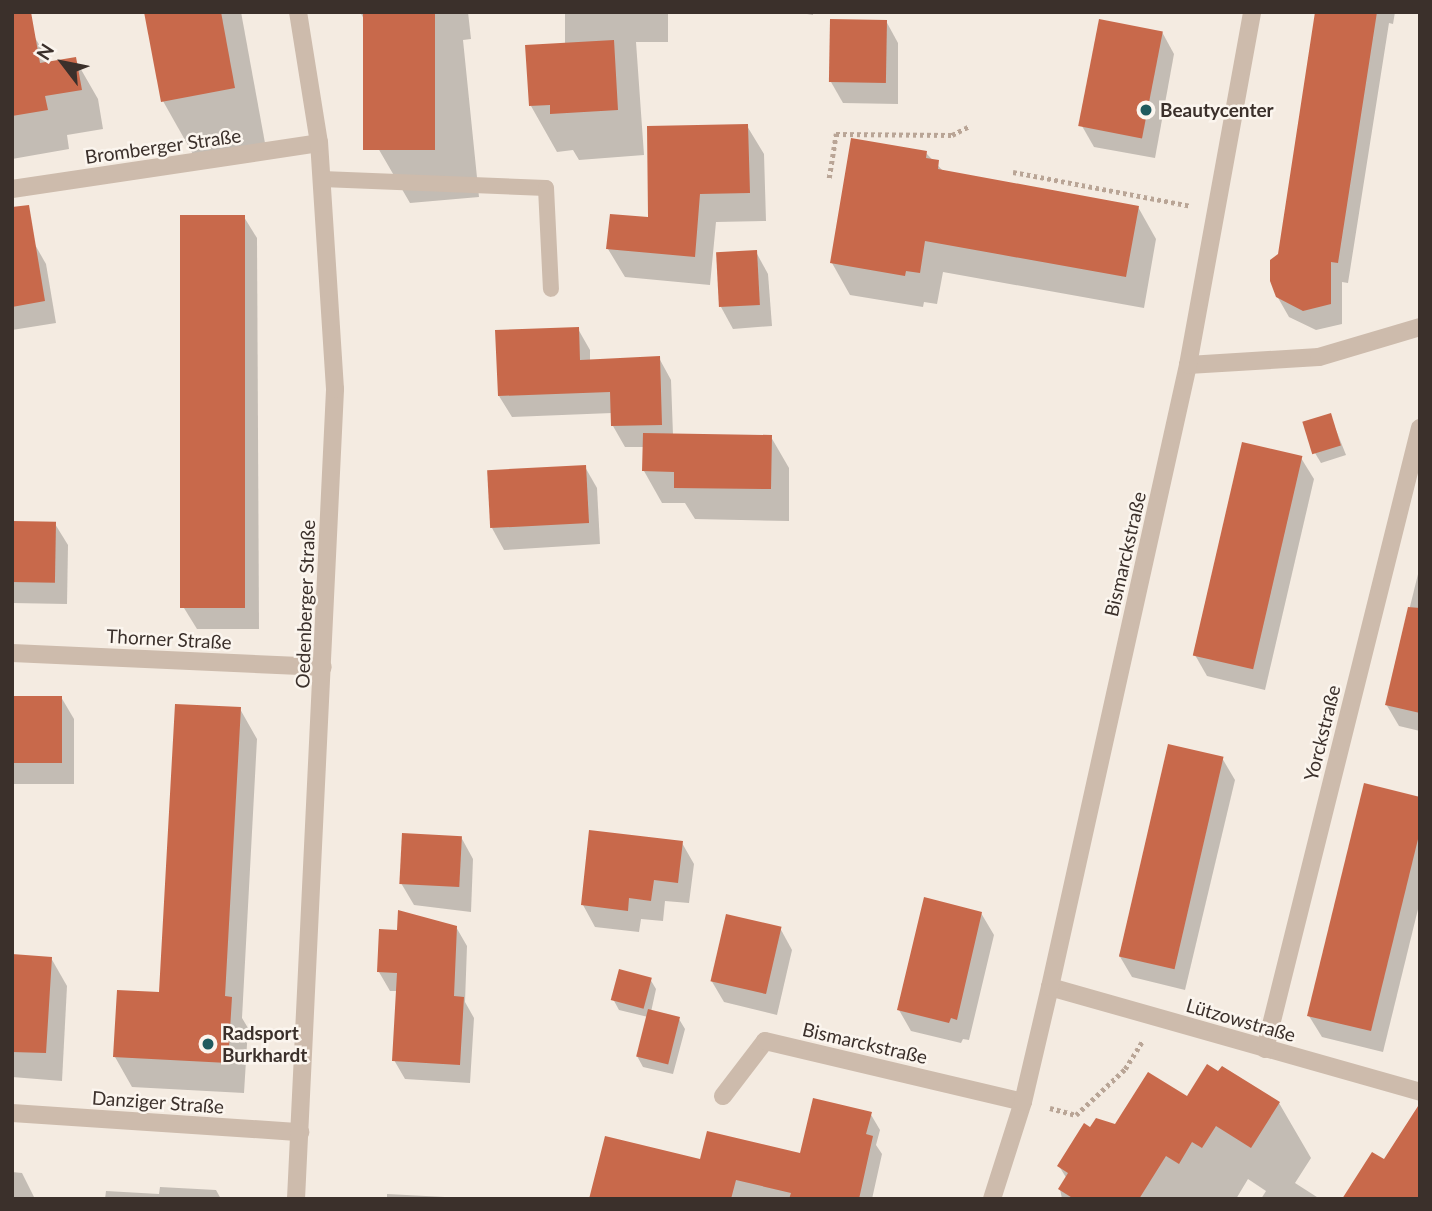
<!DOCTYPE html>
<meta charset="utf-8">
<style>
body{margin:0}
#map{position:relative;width:1432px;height:1211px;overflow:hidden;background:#f4ebe1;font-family:Lato,sans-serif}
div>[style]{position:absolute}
.shadow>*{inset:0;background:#0003}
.building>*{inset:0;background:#c8694b;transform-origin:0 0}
.path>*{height:4.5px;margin-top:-2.25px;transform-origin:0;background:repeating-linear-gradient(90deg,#b9a596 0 3.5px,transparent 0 7px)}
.service>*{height:16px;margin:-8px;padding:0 8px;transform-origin:8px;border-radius:8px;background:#cdbbac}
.minor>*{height:18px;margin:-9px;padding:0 9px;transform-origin:9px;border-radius:9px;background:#cdbbac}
.dots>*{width:19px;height:19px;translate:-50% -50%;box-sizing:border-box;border:4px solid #fbf5ee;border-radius:50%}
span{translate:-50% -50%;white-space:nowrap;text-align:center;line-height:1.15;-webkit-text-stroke:5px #fbf5ee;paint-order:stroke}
.poi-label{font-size:19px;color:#3b302b;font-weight:700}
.left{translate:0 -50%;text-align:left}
.street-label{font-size:19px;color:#3b302b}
.frame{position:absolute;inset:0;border:14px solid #3b302b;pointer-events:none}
.north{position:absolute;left:28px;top:28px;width:70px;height:70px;-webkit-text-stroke:5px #fbf5ee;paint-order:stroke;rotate:302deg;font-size:19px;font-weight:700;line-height:28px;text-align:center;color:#3b302b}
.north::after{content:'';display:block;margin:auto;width:24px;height:32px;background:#3b302b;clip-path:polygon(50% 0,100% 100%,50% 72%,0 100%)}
</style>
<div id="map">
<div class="shadow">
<div style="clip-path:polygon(146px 12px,241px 12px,265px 143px,194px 156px,163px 101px)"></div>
<div style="clip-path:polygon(360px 12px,468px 12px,471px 39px,463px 40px,479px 197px,410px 203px,378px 148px,365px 21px)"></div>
<div style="clip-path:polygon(565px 12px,668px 12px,668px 42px,636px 42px,644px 155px,579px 160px,573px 150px,557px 152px,531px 106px,565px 45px)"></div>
<div style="clip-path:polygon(795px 12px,813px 12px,813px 15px)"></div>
<div style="clip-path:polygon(1317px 12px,1395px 12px,1393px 24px,1389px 23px,1348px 283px,1342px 282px,1342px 324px,1316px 330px,1289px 317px,1277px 296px)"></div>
<div style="clip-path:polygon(886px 21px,898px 43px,898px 104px,843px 103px,831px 82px)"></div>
<div style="clip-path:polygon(1162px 32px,1174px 54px,1155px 158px,1094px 147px,1082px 126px)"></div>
<div style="clip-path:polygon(34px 36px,50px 63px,75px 59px,98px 99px,103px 129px,67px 135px,69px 149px,12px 159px,12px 39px)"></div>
<div style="clip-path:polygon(747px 126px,764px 154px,766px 221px,716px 222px,710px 285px,625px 277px,608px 249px,650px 219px)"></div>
<div style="clip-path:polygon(926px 153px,944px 172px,1138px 207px,1156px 239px,1144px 308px,943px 272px,937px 304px,924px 302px,923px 307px,850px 295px,832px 263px)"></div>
<div style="clip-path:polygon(244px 217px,257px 238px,259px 629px,197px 629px,184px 608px)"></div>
<div style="clip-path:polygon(34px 243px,46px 264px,56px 323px,12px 330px,12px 247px)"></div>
<div style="clip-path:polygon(756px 252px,768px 274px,772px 326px,733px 329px,721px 307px)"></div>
<div style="clip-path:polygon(578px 329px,590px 350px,590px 361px,659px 358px,671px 380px,673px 435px,771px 437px,789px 468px,789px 521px,695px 519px,685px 503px,662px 503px,644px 471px,644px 447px,625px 447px,613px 426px,612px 413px,512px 417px,499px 396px)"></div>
<div style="clip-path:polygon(1330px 415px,1346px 455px,1321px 463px,1315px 453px)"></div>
<div style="clip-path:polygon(1301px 458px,1314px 479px,1265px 690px,1207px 676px,1195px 655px)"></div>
<div style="clip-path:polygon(585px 467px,597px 488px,600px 544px,504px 550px,492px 528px)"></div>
<div style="clip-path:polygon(12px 523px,55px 524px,68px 545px,67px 604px,12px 603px)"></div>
<div style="clip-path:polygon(1420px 566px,1420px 731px,1399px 726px,1386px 704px)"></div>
<div style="clip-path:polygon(61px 697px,74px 719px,74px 784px,12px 784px,12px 698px)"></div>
<div style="clip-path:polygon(240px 709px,257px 739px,242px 1018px,248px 1028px,244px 1093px,132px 1087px,115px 1057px,161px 994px)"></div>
<div style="clip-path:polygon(1222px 758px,1235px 780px,1185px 990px,1132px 977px,1119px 955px)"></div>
<div style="clip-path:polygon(1420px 798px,1420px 901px,1383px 1052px,1322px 1037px,1309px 1016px)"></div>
<div style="clip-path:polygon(461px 837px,473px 859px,471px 912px,414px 905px,401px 883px)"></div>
<div style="clip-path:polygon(682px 843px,694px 864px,689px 903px,665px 901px,663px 921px,641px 919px,639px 932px,595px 927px,583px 905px)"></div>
<div style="clip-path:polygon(981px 913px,994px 935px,969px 1040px,963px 1039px,961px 1043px,911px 1031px,899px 1010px)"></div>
<div style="clip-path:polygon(456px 927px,467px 946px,465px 1002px,474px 1018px,470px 1083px,405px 1079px,394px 1060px,398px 991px,390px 991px,379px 972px)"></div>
<div style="clip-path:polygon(780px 928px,792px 950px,777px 1015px,724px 1002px,711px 980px)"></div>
<div style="clip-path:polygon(12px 956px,51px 958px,67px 986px,62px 1081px,12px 1077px)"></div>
<div style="clip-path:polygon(650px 979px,656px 989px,651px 1012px,679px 1019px,685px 1029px,673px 1074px,643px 1067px,637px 1056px,648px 1017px,619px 1010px,613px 999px)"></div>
<div style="clip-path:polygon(1188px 1099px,1279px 1103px,1311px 1158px,1295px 1183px,1320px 1199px,1261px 1199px,1266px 1191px,1248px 1179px,1236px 1199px,1062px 1199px,1060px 1189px,1067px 1179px,1059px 1166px,1091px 1129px,1116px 1126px)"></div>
<div style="clip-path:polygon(870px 1113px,880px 1130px,876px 1145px,882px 1154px,872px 1199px,591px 1199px,701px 1162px,802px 1155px)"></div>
<div style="clip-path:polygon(12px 1172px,22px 1173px,35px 1199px,12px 1199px)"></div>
<div style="clip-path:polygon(160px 1187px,216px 1190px,221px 1199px,105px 1199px,106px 1191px,159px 1194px)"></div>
<div style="clip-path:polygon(387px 1194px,445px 1197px,446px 1199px,387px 1199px)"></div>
</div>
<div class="building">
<div style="clip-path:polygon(12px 12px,31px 12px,40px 63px,76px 57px,82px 90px,45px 96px,48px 110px,12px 116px)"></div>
<div style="clip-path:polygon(144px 12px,221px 12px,235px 88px,161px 102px)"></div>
<div style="left:363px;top:12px;width:72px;height:138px"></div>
<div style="clip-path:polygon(1315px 12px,1377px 12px,1338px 263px,1331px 262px,1331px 304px,1303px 311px,1276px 297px,1270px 281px,1270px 260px,1278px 254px)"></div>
<div style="left:830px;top:19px;width:57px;height:63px;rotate:1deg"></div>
<div style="left:1099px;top:19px;width:65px;height:109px;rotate:11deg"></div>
<div style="clip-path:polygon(614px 40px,618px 110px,550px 114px,550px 105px,529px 106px,525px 45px)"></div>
<div style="clip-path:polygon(748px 124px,750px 193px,700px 194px,695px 257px,606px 249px,610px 214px,648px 217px,647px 126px)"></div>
<div style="clip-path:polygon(851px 138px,927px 151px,926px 158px,939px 160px,938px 169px,1139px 206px,1126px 277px,925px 241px,920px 273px,906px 271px,905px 276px,830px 263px)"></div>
<div style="clip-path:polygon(29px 205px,45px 301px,12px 307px,12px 207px)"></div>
<div style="left:180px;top:215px;width:65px;height:393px"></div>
<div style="left:757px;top:250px;width:55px;height:41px;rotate:87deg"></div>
<div style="clip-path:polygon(579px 327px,580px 360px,660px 356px,662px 425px,611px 426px,610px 392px,498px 396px,495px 330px)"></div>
<div style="left:1331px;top:413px;width:34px;height:30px;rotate:73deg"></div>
<div style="clip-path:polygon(643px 433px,772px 435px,771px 489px,674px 488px,674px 472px,642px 471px)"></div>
<div style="left:1242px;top:442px;width:62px;height:219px;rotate:13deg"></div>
<div style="left:586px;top:465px;width:58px;height:99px;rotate:87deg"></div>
<div style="left:12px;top:521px;width:44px;height:61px;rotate:1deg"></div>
<div style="clip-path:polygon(1408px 607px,1420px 608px,1420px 713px,1385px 705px)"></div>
<div style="left:12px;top:696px;width:50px;height:67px"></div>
<div style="clip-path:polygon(175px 704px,241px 707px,225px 996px,232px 997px,228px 1063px,113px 1057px,117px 990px,159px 992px)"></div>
<div style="left:1168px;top:744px;width:57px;height:218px;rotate:13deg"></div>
<div style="clip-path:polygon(1364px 783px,1420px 797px,1420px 831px,1371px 1031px,1307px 1016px)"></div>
<div style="clip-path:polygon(589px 830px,683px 841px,678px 883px,654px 880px,651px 901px,629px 898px,628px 911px,581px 905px)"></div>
<div style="left:402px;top:833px;width:60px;height:51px;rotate:3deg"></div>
<div style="clip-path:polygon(924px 897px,982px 912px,957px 1020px,951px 1018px,949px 1023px,897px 1010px)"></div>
<div style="clip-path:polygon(398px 910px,457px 926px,454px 996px,464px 997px,460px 1065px,392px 1061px,397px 973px,377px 972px,379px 929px,397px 930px)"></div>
<div style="left:726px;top:914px;width:57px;height:69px;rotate:13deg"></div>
<div style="clip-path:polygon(12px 954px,52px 957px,46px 1053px,12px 1052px)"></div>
<div style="left:619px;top:969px;width:34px;height:32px;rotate:15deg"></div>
<div style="left:648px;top:1009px;width:33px;height:49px;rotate:14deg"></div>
<div style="clip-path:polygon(1207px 1064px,1218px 1071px,1222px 1066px,1280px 1102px,1251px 1148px,1216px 1126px,1202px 1148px,1192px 1142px,1179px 1164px,1166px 1156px,1139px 1199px,1074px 1199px,1058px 1189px,1068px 1173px,1057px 1166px,1084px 1123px,1090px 1127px,1096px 1118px,1115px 1124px,1148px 1072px,1187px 1096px)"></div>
<div style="clip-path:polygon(813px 1098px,872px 1112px,866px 1134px,873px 1136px,859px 1199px,789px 1199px,791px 1193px,736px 1180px,731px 1199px,589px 1199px,605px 1136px,700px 1159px,707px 1131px,800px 1153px)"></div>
<div style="clip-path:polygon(1420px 1103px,1420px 1199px,1342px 1199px,1372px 1152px,1384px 1159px)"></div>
</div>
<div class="path">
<div style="left:1013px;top:172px;width:181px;rotate:10.8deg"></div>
<div style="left:829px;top:178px;width:45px;rotate:-81deg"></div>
<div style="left:836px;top:134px;width:116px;rotate:0.5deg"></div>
<div style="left:952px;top:135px;width:20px;rotate:-27deg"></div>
<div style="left:1050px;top:1108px;width:27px;rotate:15deg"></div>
<div style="left:1076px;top:1115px;width:67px;rotate:-43.2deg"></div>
<div style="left:1125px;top:1069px;width:34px;rotate:-58deg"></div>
</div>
<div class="service">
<div style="left:322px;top:179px;width:224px;rotate:2.3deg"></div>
<div style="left:546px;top:188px;width:101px;rotate:87.2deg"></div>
</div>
<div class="minor">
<div style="left:12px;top:189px;width:310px;rotate:-8.5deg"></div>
<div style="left:1188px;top:365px;width:131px;rotate:-3.5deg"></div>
<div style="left:1319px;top:357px;width:105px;rotate:-16.5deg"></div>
<div style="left:12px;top:653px;width:311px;rotate:2.6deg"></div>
<div style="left:1050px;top:987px;width:385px;rotate:15.8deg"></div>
<div style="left:1265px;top:1049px;width:640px;rotate:-75.99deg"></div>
<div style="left:723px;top:1096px;width:69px;rotate:-52.6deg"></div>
<div style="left:765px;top:1041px;width:265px;rotate:13.3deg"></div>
<div style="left:12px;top:1113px;width:289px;rotate:3.8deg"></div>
<div style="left:296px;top:1199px;width:811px;rotate:-87.24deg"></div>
<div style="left:335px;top:389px;width:247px;rotate:-93.7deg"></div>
<div style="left:319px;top:143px;width:133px;rotate:-99.1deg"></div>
<div style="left:992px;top:1199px;width:102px;rotate:-72.3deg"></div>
<div style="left:1023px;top:1102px;width:118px;rotate:-76.8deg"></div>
<div style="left:1050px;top:987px;width:637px;rotate:-77.49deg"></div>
<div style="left:1188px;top:365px;width:359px;rotate:-79.7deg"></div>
</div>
<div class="dots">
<div style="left:1146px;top:110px;background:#1f5a5e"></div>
<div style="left:208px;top:1044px;background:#1f5a5e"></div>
</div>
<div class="poi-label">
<span class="left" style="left:1160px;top:110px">Beautycenter</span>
<span class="left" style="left:222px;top:1044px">Radsport<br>Burkhardt</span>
</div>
<div class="street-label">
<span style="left:163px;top:146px;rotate:-8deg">Bromberger Straße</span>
<span style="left:1125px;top:554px;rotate:-77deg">Bismarckstraße</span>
<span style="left:305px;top:604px;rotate:-88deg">Oedenberger Straße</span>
<span style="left:169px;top:639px;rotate:3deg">Thorner Straße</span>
<span style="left:1322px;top:733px;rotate:-76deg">Yorckstraße</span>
<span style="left:1241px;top:1020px;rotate:16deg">Lützowstraße</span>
<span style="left:865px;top:1043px;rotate:13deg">Bismarckstraße</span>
<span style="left:158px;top:1102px;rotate:4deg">Danziger Straße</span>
</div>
<div class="frame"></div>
<div class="north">N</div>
</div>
